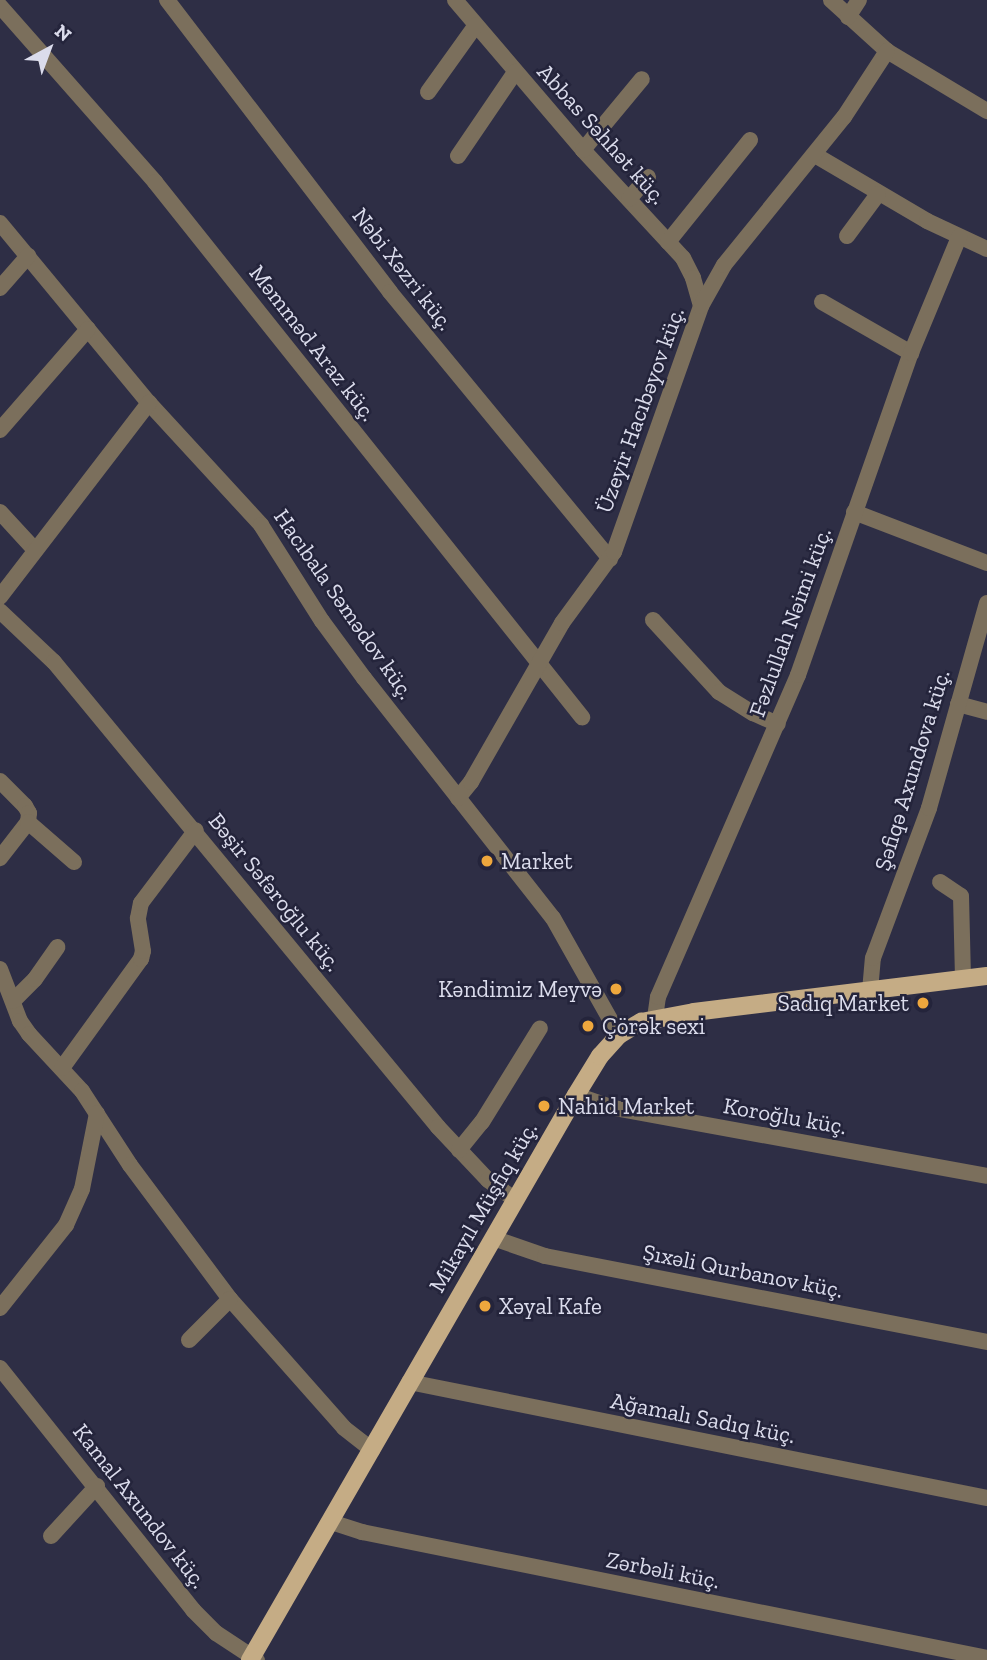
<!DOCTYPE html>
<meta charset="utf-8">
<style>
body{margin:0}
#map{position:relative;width:987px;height:1660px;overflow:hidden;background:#2e2e45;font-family:"Zilla Slab",serif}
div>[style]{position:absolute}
.minor>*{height:16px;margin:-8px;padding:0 8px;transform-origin:8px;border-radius:8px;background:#7b6f5c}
.major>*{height:18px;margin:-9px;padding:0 9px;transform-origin:9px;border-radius:9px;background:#c5ac85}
.dots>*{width:19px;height:19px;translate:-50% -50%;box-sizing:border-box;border:4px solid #24243b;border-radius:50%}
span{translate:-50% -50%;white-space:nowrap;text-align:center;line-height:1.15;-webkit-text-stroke:5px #24243b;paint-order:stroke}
.street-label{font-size:23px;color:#dbdcec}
.poi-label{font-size:23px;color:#dbdcec}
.left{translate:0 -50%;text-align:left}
.right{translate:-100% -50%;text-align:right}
.north{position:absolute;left:14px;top:14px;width:70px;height:70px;-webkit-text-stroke:5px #24243b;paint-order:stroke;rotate:41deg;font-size:19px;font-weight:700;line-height:28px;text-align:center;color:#dbdcec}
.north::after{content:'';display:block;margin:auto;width:24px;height:32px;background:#dbdcec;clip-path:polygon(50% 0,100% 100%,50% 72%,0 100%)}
</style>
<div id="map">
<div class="minor">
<div style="left:167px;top:0;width:367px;rotate:52.6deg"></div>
<div style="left:390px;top:292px;width:346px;rotate:50.5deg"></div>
<div style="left:455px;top:0;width:197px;rotate:49.5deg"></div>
<div style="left:583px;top:150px;width:147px;rotate:47.2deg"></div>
<div style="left:683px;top:258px;width:22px;rotate:63deg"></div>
<div style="left:693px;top:278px;width:29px;rotate:74deg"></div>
<div style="left:831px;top:0;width:76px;rotate:42.3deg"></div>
<div style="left:887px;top:51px;width:117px;rotate:31deg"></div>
<div style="left:0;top:6px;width:235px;rotate:48.6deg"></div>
<div style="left:155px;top:182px;width:685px;rotate:51.41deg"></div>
<div style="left:848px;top:17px;width:20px;rotate:-57deg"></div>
<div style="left:428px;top:92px;width:82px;rotate:-54.4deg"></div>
<div style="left:583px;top:150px;width:92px;rotate:-50.3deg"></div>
<div style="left:815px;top:155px;width:130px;rotate:30.5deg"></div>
<div style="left:927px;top:221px;width:66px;rotate:25deg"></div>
<div style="left:458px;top:156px;width:102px;rotate:-55.8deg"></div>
<div style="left:629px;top:199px;width:29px;rotate:-49deg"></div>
<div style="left:0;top:223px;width:234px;rotate:50.4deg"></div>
<div style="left:149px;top:403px;width:166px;rotate:47.4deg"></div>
<div style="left:261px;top:525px;width:114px;rotate:57.6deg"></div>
<div style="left:322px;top:621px;width:71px;rotate:53.6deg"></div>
<div style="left:364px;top:678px;width:305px;rotate:51.8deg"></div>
<div style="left:553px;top:918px;width:134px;rotate:60.6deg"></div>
<div style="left:847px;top:236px;width:52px;rotate:-53.6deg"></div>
<div style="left:668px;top:242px;width:131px;rotate:-51.2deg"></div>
<div style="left:0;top:288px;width:43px;rotate:-48.8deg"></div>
<div style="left:822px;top:302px;width:103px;rotate:29.8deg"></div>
<div style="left:0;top:430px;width:134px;rotate:-48.9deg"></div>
<div style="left:0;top:512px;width:52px;rotate:47.4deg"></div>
<div style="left:854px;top:512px;width:142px;rotate:21deg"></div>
<div style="left:0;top:597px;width:245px;rotate:-52.5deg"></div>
<div style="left:0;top:611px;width:74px;rotate:43.4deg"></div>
<div style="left:54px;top:662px;width:603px;rotate:50.45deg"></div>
<div style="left:438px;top:1127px;width:73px;rotate:46.7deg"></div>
<div style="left:488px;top:1180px;width:34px;rotate:36deg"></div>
<div style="left:653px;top:620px;width:98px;rotate:47.5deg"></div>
<div style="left:719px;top:692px;width:40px;rotate:32deg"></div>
<div style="left:753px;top:713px;width:27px;rotate:24deg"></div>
<div style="left:958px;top:704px;width:30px;rotate:15deg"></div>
<div style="left:0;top:781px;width:35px;rotate:45deg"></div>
<div style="left:25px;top:806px;width:8px;rotate:60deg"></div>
<div style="left:29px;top:813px;width:9px;rotate:96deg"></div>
<div style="left:28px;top:822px;width:46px;rotate:127.9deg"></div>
<div style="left:458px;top:798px;width:21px;rotate:-51deg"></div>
<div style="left:471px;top:782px;width:183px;rotate:-60.2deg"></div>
<div style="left:562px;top:623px;width:88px;rotate:-53.8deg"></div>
<div style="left:614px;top:552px;width:261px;rotate:-70.5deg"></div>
<div style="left:701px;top:306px;width:47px;rotate:-60.7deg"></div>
<div style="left:724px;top:265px;width:191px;rotate:-51deg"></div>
<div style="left:844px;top:117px;width:79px;rotate:-56.9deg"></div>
<div style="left:28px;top:822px;width:61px;rotate:41deg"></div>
<div style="left:940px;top:882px;width:25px;rotate:34deg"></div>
<div style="left:961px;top:896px;width:83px;rotate:88.6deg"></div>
<div style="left:0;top:969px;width:56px;rotate:69deg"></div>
<div style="left:20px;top:1021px;width:16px;rotate:55deg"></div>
<div style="left:29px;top:1034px;width:78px;rotate:47.1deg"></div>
<div style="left:82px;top:1091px;width:88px;rotate:57deg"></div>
<div style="left:130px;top:1165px;width:167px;rotate:53.3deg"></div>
<div style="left:230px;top:1299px;width:172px;rotate:48.5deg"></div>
<div style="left:344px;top:1428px;width:36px;rotate:38deg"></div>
<div style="left:870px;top:991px;width:33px;rotate:-85deg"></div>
<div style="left:873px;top:958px;width:160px;rotate:-69.5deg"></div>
<div style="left:929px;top:808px;width:213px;rotate:-74.2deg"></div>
<div style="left:13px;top:1001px;width:31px;rotate:-45deg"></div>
<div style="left:35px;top:979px;width:39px;rotate:-55deg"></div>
<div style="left:655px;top:1018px;width:21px;rotate:-82deg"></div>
<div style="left:658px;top:997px;width:351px;rotate:-66.5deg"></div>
<div style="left:798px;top:675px;width:341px;rotate:-70.7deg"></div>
<div style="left:911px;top:353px;width:126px;rotate:-67.5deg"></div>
<div style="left:62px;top:1068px;width:135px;rotate:-54.1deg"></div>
<div style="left:141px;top:959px;width:8px;rotate:-76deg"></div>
<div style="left:143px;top:951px;width:33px;rotate:-99deg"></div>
<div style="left:138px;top:918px;width:15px;rotate:-79deg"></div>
<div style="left:141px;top:903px;width:91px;rotate:-53deg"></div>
<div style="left:576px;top:1095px;width:40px;rotate:18.9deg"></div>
<div style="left:614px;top:1108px;width:379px;rotate:10.3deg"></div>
<div style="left:459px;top:1150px;width:36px;rotate:-51deg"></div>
<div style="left:482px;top:1122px;width:110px;rotate:-58.3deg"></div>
<div style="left:493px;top:1238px;width:55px;rotate:19.1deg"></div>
<div style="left:545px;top:1256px;width:450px;rotate:11deg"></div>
<div style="left:0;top:1308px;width:106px;rotate:-51.5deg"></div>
<div style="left:66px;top:1225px;width:39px;rotate:-66deg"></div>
<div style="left:82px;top:1189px;width:77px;rotate:-78.8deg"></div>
<div style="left:189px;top:1340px;width:58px;rotate:-45deg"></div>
<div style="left:0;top:1368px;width:310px;rotate:51.4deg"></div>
<div style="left:193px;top:1610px;width:33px;rotate:45deg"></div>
<div style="left:216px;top:1633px;width:49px;rotate:33.4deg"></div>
<div style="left:409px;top:1382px;width:590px;rotate:11.35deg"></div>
<div style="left:331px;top:1522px;width:33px;rotate:18deg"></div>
<div style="left:362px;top:1532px;width:638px;rotate:11.4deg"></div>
<div style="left:51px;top:1536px;width:68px;rotate:-47.4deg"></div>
</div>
<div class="major">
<div style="left:250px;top:1660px;width:652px;rotate:-60.02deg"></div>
<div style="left:576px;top:1095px;width:46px;rotate:-58.4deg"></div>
<div style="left:600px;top:1056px;width:28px;rotate:-48deg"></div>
<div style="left:619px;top:1035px;width:26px;rotate:-31deg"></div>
<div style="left:641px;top:1022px;width:54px;rotate:-10.7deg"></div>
<div style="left:694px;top:1012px;width:295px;rotate:-7deg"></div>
</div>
<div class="dots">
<div style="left:487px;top:861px;background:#eea73d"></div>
<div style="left:616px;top:989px;background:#eea73d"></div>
<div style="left:923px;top:1003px;background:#eea73d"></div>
<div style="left:588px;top:1026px;background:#eea73d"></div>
<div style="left:544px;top:1106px;background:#eea73d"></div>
<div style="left:485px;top:1306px;background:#eea73d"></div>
</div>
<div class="street-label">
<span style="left:602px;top:134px;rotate:48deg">Abbas Səhhət küç.</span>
<span style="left:403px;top:269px;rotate:52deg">Nəbi Xəzri küç.</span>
<span style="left:313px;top:343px;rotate:52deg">Məmməd Araz küç.</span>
<span style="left:640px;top:410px;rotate:-70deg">Üzeyir Hacıbəyov küç.</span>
<span style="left:344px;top:604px;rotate:55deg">Hacıbala Səmədov küç.</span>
<span style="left:790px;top:622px;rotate:-70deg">Fəzlullah Nəimi küç.</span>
<span style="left:912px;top:770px;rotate:-73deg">Şəfiqə Axundova küç.</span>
<span style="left:275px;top:892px;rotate:51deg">Bəşir Səfəroğlu küç.</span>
<span style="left:785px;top:1116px;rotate:10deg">Koroğlu küç.</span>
<span style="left:483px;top:1207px;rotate:-60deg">Mikayıl Müşfiq küç.</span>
<span style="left:743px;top:1271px;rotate:11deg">Şıxəli Qurbanov küç.</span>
<span style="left:703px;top:1418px;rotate:11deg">Ağamalı Sadıq küç.</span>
<span style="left:140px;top:1506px;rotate:52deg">Kamal Axundov küç.</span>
<span style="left:663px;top:1570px;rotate:11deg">Zərbəli küç.</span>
</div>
<div class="poi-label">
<span class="left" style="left:501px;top:861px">Market</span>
<span class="right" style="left:602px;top:989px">Kəndimiz Meyvə</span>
<span class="right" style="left:909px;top:1003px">Sadıq Market</span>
<span class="left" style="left:602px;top:1026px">Çörək sexi</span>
<span class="left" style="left:558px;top:1106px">Nahid Market</span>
<span class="left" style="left:499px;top:1306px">Xəyal Kafe</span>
</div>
<div class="north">N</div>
</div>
